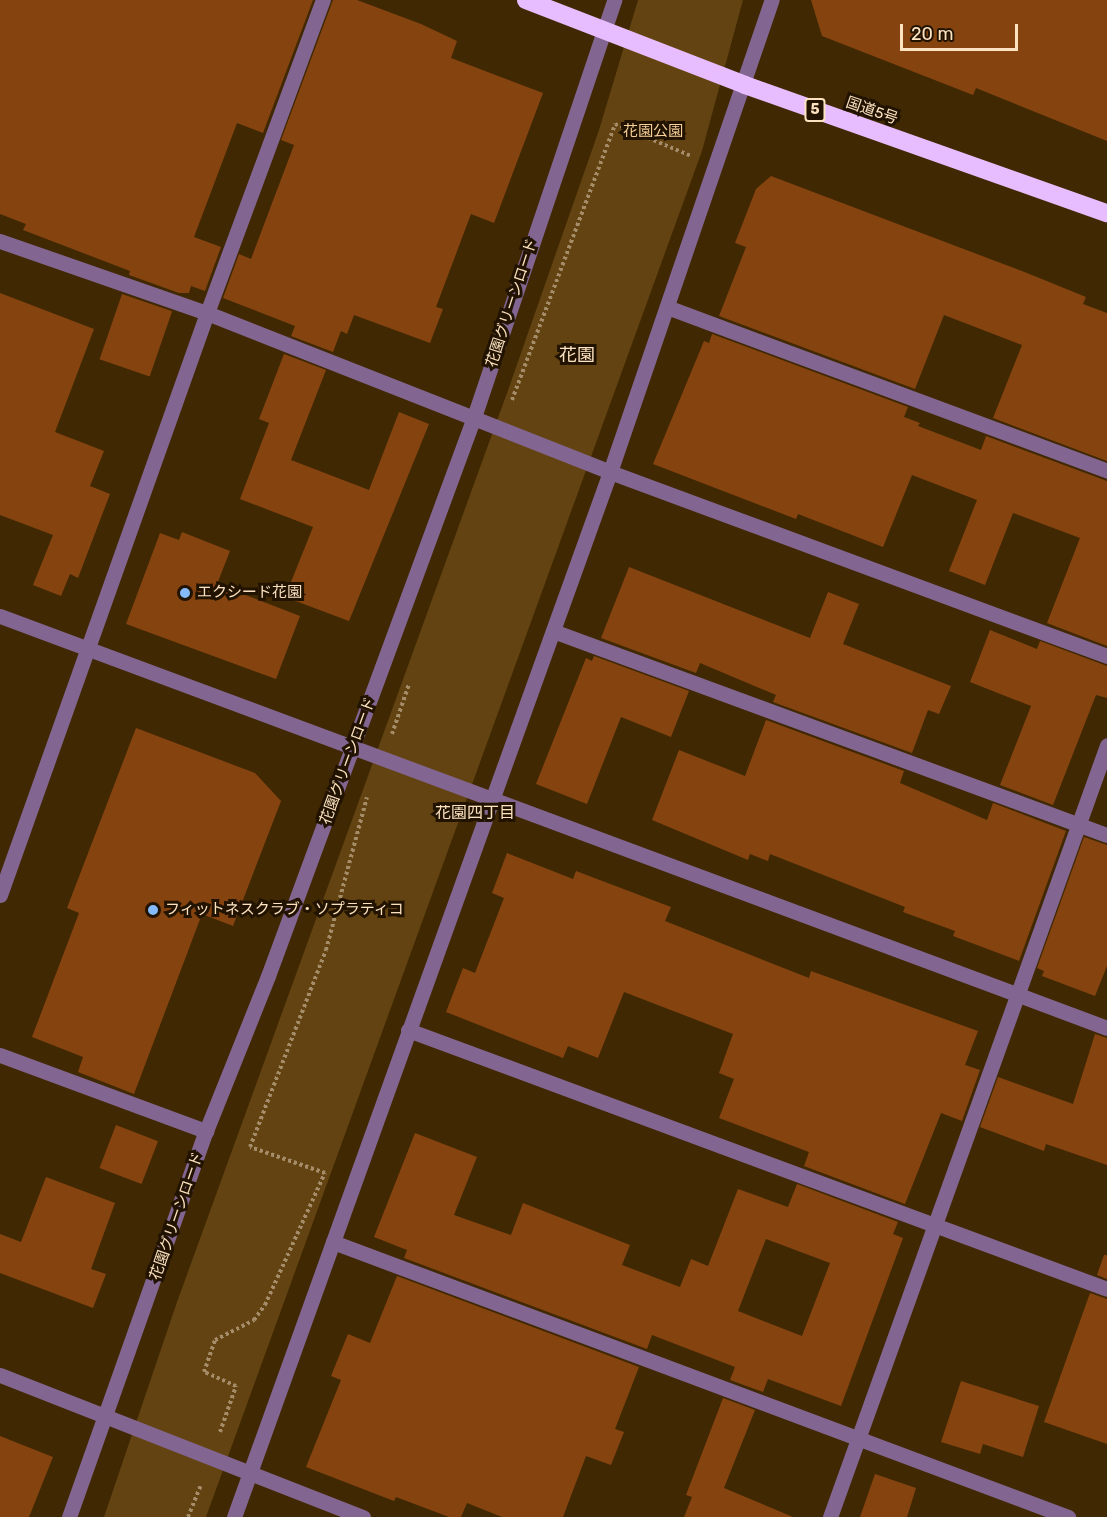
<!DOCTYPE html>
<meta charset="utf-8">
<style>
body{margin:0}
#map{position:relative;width:1107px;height:1517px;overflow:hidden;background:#402802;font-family:Rubik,"Noto Sans JP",sans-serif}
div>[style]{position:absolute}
.green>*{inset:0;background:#624311}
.building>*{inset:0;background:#85440f;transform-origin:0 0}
.path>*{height:4px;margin-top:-2px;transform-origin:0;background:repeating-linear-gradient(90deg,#a68d6a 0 3px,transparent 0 6px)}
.minor>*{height:15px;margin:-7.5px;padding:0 7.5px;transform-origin:7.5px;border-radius:7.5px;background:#826591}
.highway>*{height:18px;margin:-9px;padding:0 9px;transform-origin:9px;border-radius:9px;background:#e8bdff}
.dots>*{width:16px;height:16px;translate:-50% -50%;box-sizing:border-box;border:3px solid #211300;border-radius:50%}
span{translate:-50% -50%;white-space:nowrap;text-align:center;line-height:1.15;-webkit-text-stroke:6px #211300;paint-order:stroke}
.shield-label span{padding:2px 4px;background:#211300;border:2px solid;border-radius:4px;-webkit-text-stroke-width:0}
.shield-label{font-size:14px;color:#fce2c1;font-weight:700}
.street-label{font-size:15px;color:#fce2c1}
.park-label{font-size:15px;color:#f8d09a}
.poi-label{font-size:15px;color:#fce2c1}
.left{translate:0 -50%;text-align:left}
.neighbourhood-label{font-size:16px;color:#fce2c1}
.quarter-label{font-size:18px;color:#fce2c1}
.scale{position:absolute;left:900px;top:24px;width:118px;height:27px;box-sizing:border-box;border:3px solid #fce2c1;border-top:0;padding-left:8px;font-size:18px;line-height:21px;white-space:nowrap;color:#fce2c1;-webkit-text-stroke:4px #211300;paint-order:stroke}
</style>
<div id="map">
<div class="green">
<div style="clip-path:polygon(638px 0,743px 0,702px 151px,206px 1517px,104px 1517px,177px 1302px,507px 393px,599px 130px)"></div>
</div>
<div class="building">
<div style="clip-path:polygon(0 0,313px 0,263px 133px,237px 123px,194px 237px,221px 247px,205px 291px,191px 286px,189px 293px,179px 293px,129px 275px,130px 271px,23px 230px,26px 224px,0 214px)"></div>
<div style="clip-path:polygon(333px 0,357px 0,421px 24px,457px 41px,451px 58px,543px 93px,494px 223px,471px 214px,436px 307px,443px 309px,430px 343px,354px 315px,347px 334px,341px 331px,333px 352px,291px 336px,295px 326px,223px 298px,239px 254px,251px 259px,294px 145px,281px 140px)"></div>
<div style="clip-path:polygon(811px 0,1107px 0,1107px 141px,976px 88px,973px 95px,822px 36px)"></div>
<div style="clip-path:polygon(771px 176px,1027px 273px,1086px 297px,1083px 304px,1107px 313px,1107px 461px,993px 418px,1022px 345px,944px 315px,915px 389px,719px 316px,746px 247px,735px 243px,756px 189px)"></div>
<div style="clip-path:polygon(0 293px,94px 329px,55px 432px,104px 451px,90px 486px,110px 494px,78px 578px,70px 574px,61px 596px,33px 585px,53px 535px,0 515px)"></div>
<div style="left:122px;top:294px;width:53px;height:69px;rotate:19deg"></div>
<div style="clip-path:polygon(712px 334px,908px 407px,904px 417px,920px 423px,918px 426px,981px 450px,986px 436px,1107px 481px,1107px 646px,1047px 623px,1080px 538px,1013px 513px,985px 585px,949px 571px,977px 500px,912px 475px,883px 547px,798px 514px,796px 519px,653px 464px,704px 341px,709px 343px)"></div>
<div style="clip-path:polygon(284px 354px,326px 370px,291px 460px,369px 490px,399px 412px,429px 424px,349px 621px,285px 597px,313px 527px,240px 499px,269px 423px,259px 419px)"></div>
<div style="clip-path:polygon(182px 532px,230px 551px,217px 584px,300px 616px,276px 679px,126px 624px,160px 533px,179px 540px)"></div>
<div style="clip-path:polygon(629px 567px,810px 638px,828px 592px,859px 604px,843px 644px,951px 686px,939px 714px,928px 710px,912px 753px,773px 702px,776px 695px,700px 663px,696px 673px,601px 638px)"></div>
<div style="clip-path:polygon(990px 630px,1037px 649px,1040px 641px,1107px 666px,1107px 698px,1096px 695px,1053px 805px,1000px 785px,1031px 706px,970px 682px)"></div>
<div style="clip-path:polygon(594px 656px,689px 691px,671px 737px,621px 717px,587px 804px,536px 784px,586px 658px,592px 661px)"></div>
<div style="clip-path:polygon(766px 720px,904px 771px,900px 783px,987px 820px,993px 803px,1066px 831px,1019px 961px,953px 936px,955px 931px,903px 912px,905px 907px,770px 854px,768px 861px,750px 854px,748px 860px,652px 820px,679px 750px,745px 776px)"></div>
<div style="clip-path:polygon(136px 728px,255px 773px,281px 801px,233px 926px,202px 914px,134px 1094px,78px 1072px,83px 1057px,32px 1037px,79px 913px,67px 908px)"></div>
<div style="clip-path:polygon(1084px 837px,1107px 845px,1107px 966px,1095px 996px,1042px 976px,1044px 971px,1037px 968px)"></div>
<div style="clip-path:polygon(507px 853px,573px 879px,576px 871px,671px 907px,665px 921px,809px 978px,811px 971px,978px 1031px,965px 1065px,980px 1070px,962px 1121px,941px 1113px,905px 1204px,804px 1166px,809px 1152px,719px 1118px,734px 1079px,719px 1073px,733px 1034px,624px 992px,598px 1058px,568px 1046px,563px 1058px,446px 1012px,463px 968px,475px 973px,504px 898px,492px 893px)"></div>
<div style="clip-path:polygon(1095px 1034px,1107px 1038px,1107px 1165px,1046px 1144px,1044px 1151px,980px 1127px,998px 1077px,1073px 1104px)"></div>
<div style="left:116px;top:1125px;width:45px;height:46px;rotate:21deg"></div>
<div style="clip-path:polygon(evenodd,415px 1133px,477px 1157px,454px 1215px,511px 1235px,523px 1203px,630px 1245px,622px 1265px,680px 1287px,691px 1259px,708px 1266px,738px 1189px,788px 1207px,797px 1184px,898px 1222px,893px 1234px,903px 1238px,841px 1406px,768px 1379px,763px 1392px,730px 1380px,735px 1367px,652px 1335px,647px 1349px,404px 1258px,407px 1250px,374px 1237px,415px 1133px,766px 1239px,830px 1263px,802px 1336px,738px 1311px,766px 1239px)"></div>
<div style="clip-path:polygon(46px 1177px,115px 1203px,91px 1269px,106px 1274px,93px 1308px,0 1273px,0 1234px,21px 1242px)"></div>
<div style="clip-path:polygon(1104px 1255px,1107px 1255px,1107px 1279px,1097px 1275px)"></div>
<div style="clip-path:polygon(397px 1276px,639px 1367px,615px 1429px,624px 1432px,611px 1465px,586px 1456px,563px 1517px,502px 1517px,467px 1503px,461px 1517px,449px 1517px,396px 1497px,394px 1501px,306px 1467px,341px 1380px,331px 1376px,348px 1334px,370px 1343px)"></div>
<div style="clip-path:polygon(1090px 1293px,1107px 1299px,1107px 1444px,1044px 1422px)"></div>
<div style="clip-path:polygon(961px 1381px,1039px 1406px,1023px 1457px,983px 1444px,980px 1454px,941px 1442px)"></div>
<div style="clip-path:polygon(723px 1398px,755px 1410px,724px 1488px,793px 1517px,684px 1517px,692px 1497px,686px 1495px)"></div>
<div style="clip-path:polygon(0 1436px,53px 1457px,29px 1517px,0 1517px)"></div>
<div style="clip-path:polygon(875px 1474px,916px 1488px,907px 1517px,860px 1517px)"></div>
</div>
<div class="path">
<div style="left:512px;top:400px;width:295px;rotate:-69.5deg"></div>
<div style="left:615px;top:124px;width:82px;rotate:22.8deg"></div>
<div style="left:392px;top:734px;width:53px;rotate:-71.2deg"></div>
<div style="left:220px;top:1432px;width:49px;rotate:-70.8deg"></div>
<div style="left:236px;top:1386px;width:35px;rotate:-156deg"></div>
<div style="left:204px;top:1372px;width:34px;rotate:-71deg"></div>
<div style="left:215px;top:1340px;width:44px;rotate:-27.1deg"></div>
<div style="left:254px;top:1320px;width:19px;rotate:-54deg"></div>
<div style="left:265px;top:1305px;width:145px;rotate:-65.6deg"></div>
<div style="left:325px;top:1173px;width:79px;rotate:-160.9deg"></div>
<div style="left:250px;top:1147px;width:211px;rotate:-68.9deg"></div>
<div style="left:326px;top:950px;width:158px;rotate:-75deg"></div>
<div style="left:188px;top:1517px;width:35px;rotate:-68deg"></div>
</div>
<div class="minor">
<div style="left:0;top:241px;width:219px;rotate:19.2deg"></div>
<div style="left:207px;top:313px;width:433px;rotate:21.5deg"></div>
<div style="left:610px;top:472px;width:530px;rotate:20.32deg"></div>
<div style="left:667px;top:307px;width:470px;rotate:20.4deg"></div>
<div style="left:0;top:616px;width:1181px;rotate:20.41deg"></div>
<div style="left:553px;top:631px;width:590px;rotate:20.22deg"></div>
<div style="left:0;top:895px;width:618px;rotate:-70.42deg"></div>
<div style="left:207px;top:313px;width:334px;rotate:-69.7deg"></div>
<div style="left:408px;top:1030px;width:745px;rotate:20.33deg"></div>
<div style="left:0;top:1055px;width:220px;rotate:20.3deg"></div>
<div style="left:333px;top:1242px;width:785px;rotate:20.51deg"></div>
<div style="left:0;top:1375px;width:390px;rotate:21.4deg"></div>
<div style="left:69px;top:1517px;width:410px;rotate:-70.5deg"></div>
<div style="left:206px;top:1131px;width:167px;rotate:-68.2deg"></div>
<div style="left:268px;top:976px;width:596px;rotate:-69.77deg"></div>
<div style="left:474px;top:417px;width:440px;rotate:-71.4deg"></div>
<div style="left:234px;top:1517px;width:1111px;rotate:-70.21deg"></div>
<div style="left:610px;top:472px;width:499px;rotate:-71.1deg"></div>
<div style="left:830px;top:1517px;width:820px;rotate:-70.26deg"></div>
</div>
<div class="highway">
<div style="left:526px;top:0;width:235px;rotate:21.2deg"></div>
<div style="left:745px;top:85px;width:384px;rotate:19.5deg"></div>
</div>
<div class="dots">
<div style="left:185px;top:593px;background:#86bbfb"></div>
<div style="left:153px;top:910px;background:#86bbfb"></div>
</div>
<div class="shield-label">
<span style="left:815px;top:110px">5</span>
</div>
<div class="street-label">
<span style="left:872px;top:111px;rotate:19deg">国道5号</span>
<span style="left:512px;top:303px;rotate:-72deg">花園グリーンロード</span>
<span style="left:348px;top:761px;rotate:-70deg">花園グリーンロード</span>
<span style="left:177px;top:1216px;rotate:-71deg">花園グリーンロード</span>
</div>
<div class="park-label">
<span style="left:653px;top:132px">花園公園</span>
</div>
<div class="poi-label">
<span class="left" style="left:197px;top:593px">エクシード花園</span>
<span class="left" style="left:165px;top:910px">フィットネスクラブ・ソプラティコ</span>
</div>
<div class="neighbourhood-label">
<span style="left:475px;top:813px">花園四丁目</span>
</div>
<div class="quarter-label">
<span style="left:577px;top:355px">花園</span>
</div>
<div class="scale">20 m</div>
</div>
